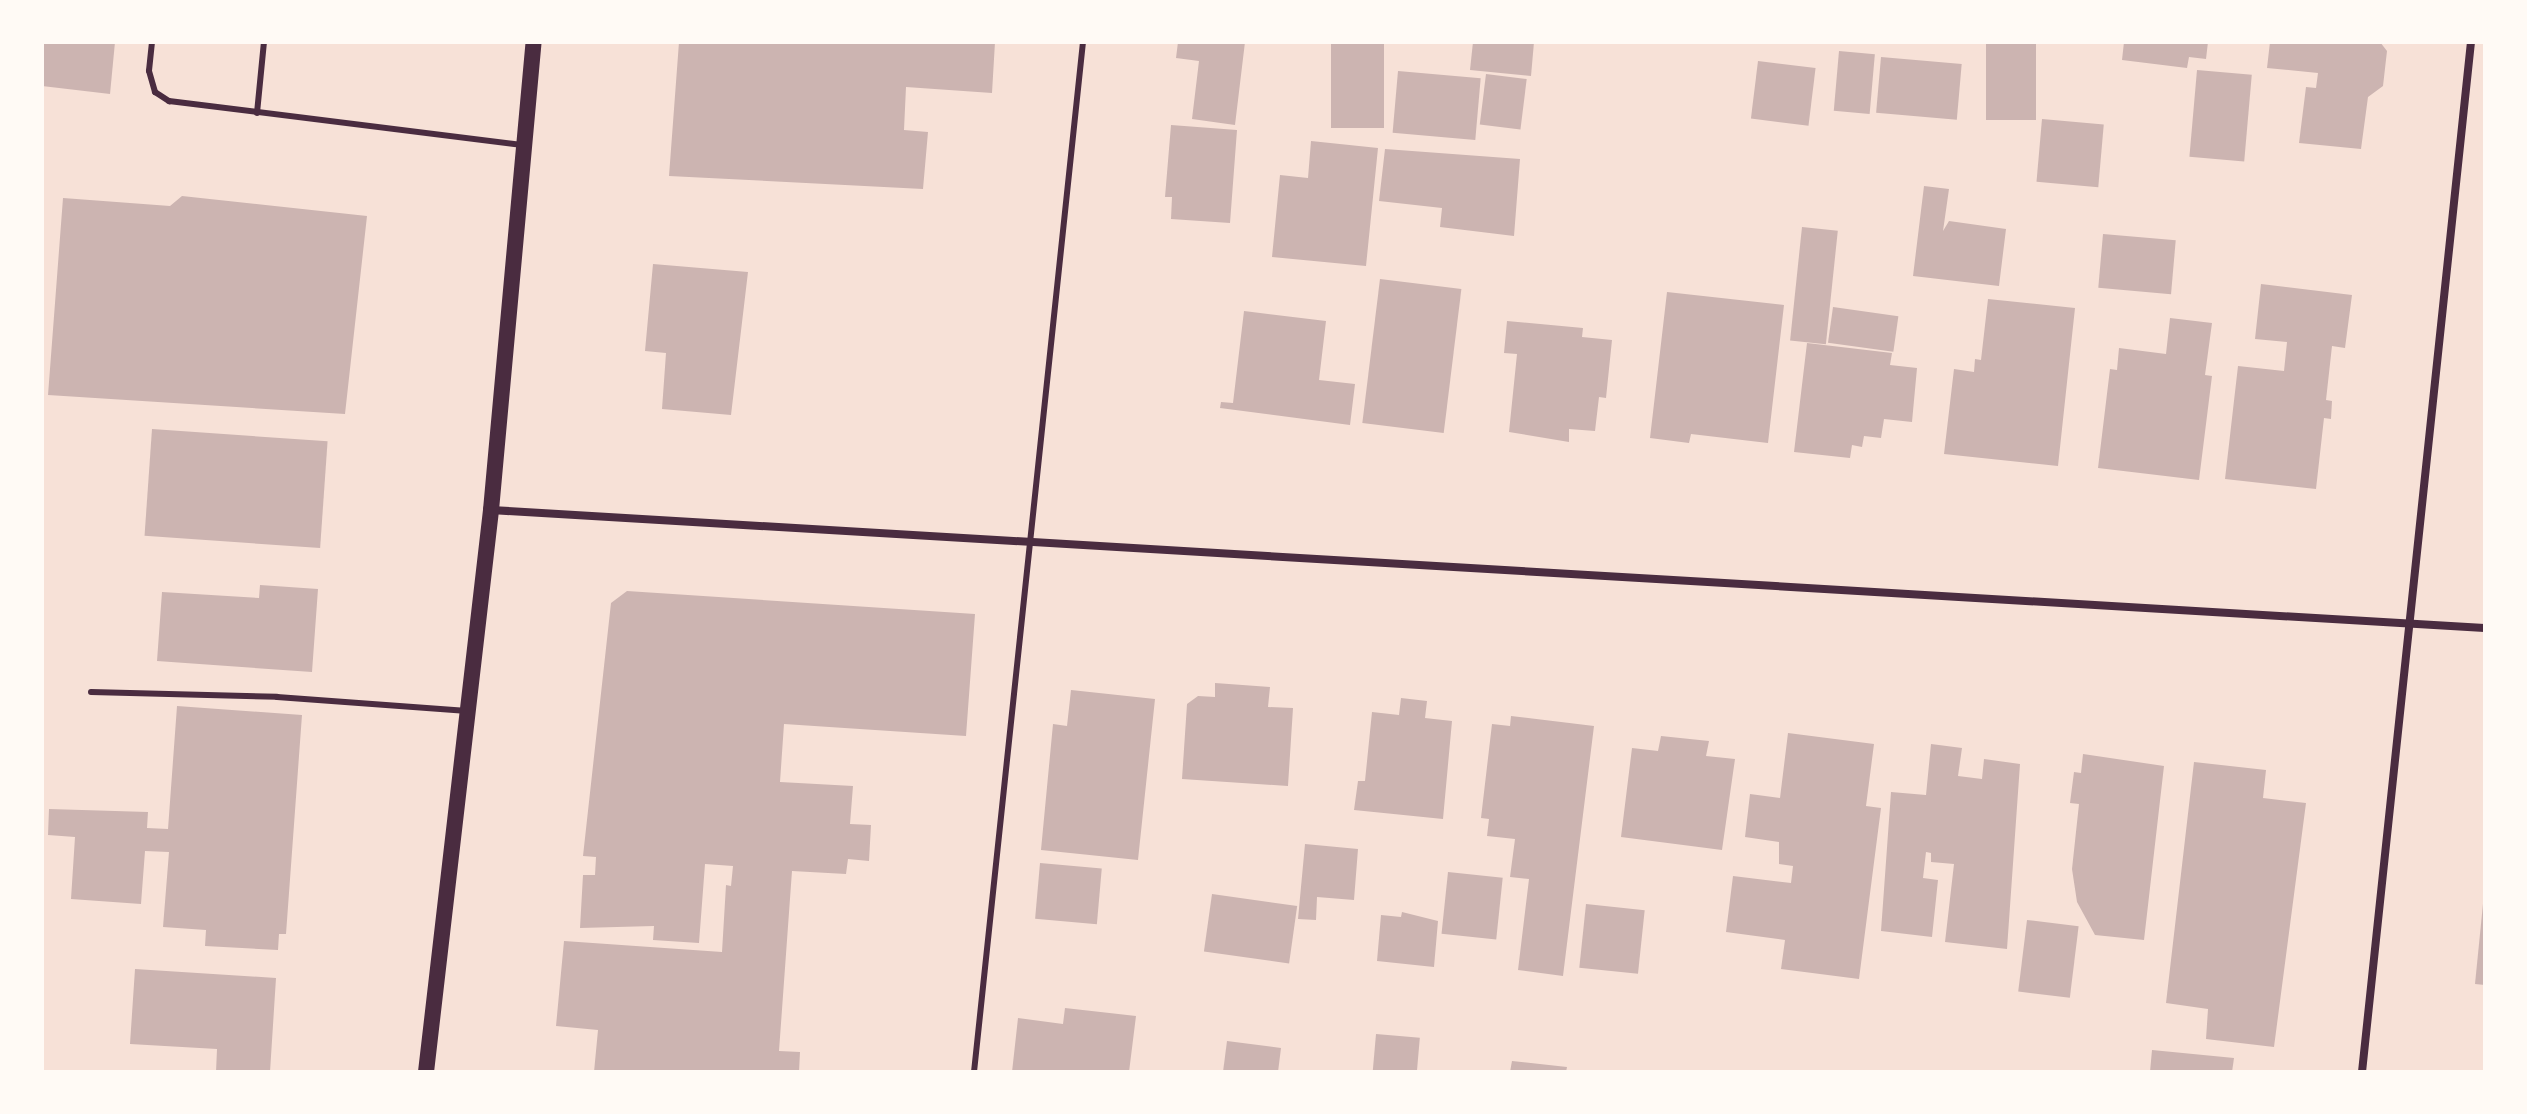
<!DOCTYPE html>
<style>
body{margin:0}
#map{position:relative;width:2527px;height:1114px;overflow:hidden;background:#f7e1d7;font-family:"Source Sans 3",sans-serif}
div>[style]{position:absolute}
.building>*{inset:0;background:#ccb4b1;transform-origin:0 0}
.service>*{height:6px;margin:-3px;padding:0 3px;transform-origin:3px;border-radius:3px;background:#4a2c40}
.minor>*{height:8px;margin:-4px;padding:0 4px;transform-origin:4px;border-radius:4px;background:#4a2c40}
.secondary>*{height:16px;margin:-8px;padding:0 8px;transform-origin:8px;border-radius:8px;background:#4a2c40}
span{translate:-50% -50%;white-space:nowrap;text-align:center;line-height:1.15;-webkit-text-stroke:7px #fffaf5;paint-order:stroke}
.frame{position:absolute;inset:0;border:44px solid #fffaf5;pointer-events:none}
</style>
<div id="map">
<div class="building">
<div style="clip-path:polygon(42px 42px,115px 42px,110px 94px,42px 86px)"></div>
<div style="clip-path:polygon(679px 42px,995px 42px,992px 93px,906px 87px,904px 130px,928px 132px,923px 189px,669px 176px)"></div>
<div style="clip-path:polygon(1178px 42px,1245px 42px,1235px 125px,1192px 119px,1199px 61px,1176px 58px)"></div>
<div style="left:1331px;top:42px;width:53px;height:86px"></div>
<div style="clip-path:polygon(1473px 42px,1534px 42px,1531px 76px,1470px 70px)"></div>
<div style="left:1986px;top:42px;width:50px;height:78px"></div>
<div style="clip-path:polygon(2124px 42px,2208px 42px,2206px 59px,2189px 57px,2187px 68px,2122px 60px)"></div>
<div style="clip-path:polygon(2270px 42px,2380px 42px,2387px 51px,2383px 86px,2368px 97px,2361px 149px,2299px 143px,2306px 87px,2316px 88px,2318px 73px,2267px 68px)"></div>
<div style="left:1839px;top:51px;width:36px;height:60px;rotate:5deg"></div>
<div style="left:1881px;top:57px;width:81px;height:56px;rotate:5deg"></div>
<div style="left:1758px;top:61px;width:58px;height:58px;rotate:7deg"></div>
<div style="left:2197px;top:70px;width:55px;height:87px;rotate:5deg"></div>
<div style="left:1398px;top:71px;width:83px;height:62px;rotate:5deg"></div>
<div style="left:1486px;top:74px;width:41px;height:51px;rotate:7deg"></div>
<div style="left:2042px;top:119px;width:62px;height:63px;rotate:5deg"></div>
<div style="clip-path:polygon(1171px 125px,1237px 130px,1230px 223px,1171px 219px,1172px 197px,1165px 197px)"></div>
<div style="clip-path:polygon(1311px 141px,1378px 148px,1366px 266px,1272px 257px,1280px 175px,1308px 178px)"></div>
<div style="clip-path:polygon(1385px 149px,1520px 159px,1514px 236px,1440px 227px,1442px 208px,1379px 201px)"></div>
<div style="clip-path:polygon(1924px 186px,1949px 189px,1943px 231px,1949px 221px,2006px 229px,1999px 286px,1913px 276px)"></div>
<div style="clip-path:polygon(182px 196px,367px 216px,345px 414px,48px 395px,63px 198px,170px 206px)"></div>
<div style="left:1802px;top:227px;width:36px;height:114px;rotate:6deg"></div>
<div style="left:2103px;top:234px;width:73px;height:54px;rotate:5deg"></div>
<div style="clip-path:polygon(653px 264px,748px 272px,731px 415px,662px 409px,666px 353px,645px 351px)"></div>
<div style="left:1380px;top:279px;width:82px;height:145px;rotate:7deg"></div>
<div style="clip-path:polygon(2261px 284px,2352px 295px,2345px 348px,2332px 346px,2326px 400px,2332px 401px,2331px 419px,2324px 418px,2316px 489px,2225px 479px,2238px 366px,2284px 371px,2287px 342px,2255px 339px)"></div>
<div style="clip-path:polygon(1667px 292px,1784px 305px,1768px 443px,1691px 434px,1689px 443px,1650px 438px)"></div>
<div style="clip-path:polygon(1988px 299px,2075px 308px,2058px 466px,1944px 454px,1954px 369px,1974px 372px,1975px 359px,1981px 360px)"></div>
<div style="left:1833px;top:307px;width:66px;height:36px;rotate:8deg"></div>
<div style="clip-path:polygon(1244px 311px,1326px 321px,1319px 380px,1355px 384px,1350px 425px,1220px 408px,1221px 402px,1233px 403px)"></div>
<div style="clip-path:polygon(2170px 318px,2212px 323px,2205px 375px,2212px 376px,2199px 480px,2098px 468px,2110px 369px,2117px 370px,2119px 348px,2166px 354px)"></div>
<div style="clip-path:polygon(1507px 321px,1583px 328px,1582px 337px,1612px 340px,1606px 398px,1599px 397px,1595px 431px,1569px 429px,1569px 442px,1509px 432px,1517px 354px,1504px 353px)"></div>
<div style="clip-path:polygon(1807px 343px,1892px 353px,1890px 365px,1917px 368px,1912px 422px,1884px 419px,1881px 438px,1864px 436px,1862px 447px,1852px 445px,1850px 458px,1794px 452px)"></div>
<div style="left:152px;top:429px;width:176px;height:107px;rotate:4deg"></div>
<div style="clip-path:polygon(260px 585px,318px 589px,312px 672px,157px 661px,162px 592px,259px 598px)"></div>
<div style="clip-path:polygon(627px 591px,975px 614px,966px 736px,784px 724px,780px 782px,853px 786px,850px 824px,871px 825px,869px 861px,848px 859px,846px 874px,792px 871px,779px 1051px,800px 1052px,799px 1072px,594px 1072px,598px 1030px,556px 1026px,564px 941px,722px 952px,726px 885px,731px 886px,733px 866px,705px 864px,699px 943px,653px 940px,654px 926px,580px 928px,583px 875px,595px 875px,596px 857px,583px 856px,611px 603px)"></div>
<div style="clip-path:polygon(1215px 683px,1270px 687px,1268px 707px,1293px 708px,1288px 786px,1182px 779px,1187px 704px,1198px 696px,1215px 697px)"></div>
<div style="clip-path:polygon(1071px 690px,1155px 699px,1138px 860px,1041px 850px,1053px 724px,1067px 726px)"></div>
<div style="clip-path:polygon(1401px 698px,1427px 701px,1425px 718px,1452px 721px,1443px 819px,1354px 810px,1358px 781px,1365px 781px,1372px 712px,1399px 715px)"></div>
<div style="clip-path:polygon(177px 706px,302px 715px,286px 934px,279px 934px,278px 950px,205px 946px,206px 930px,163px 927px,169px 852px,145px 851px,141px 904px,71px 899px,75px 837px,48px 835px,49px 809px,148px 812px,147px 828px,168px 829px)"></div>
<div style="clip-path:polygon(1511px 716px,1594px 726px,1563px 976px,1518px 970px,1529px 879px,1510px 877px,1515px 839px,1487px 836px,1489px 819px,1481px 818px,1492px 724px,1510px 726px)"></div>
<div style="clip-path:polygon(1788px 733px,1874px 744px,1866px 806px,1881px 808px,1859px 979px,1781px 969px,1785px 940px,1726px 932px,1733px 876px,1791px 883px,1793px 866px,1779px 864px,1779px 842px,1745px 837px,1750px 794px,1780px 798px)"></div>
<div style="clip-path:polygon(1661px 736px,1709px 741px,1706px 756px,1735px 759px,1722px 850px,1621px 837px,1632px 748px,1658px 751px)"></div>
<div style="clip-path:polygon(1931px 744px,1962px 748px,1958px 776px,1982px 779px,1984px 759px,2020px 764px,2007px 949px,1945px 942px,1954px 864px,1931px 862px,1931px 853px,1926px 852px,1923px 878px,1938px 880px,1932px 937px,1881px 931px,1891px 792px,1926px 795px)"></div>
<div style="clip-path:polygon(2083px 754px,2164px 766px,2144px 940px,2095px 935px,2077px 902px,2072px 869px,2079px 804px,2070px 803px,2074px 772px,2081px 773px)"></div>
<div style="clip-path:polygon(2194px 762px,2266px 770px,2263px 798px,2306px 803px,2274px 1047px,2206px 1039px,2208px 1009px,2166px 1003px)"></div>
<div style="clip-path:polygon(1305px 844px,1358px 849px,1354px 900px,1317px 897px,1316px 920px,1298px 919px)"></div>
<div style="left:1040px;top:863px;width:62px;height:56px;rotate:5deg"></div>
<div style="left:1448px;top:872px;width:55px;height:62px;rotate:6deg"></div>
<div style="left:1212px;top:894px;width:86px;height:58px;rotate:8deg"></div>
<div style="left:1586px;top:904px;width:59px;height:64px;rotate:6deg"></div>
<div style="clip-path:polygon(2483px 904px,2485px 904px,2485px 985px,2475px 984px)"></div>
<div style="clip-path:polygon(1402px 912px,1438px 921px,1434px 967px,1377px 961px,1381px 915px,1401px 917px)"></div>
<div style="left:2027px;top:920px;width:52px;height:72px;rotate:7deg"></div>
<div style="clip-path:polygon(135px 969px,276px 978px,270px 1072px,216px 1072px,217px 1049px,130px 1044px)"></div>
<div style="clip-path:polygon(1065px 1008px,1136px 1016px,1129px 1072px,1012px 1072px,1018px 1018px,1063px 1024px)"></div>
<div style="left:1376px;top:1034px;width:44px;height:38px;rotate:5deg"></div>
<div style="clip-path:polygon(1227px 1041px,1281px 1048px,1278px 1072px,1223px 1072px)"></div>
<div style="clip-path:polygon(2152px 1050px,2234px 1058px,2232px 1072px,2150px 1072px)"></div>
<div style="clip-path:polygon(1512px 1061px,1567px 1067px,1566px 1072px,1510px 1072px)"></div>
</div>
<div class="service">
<div style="left:152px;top:42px;width:29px;rotate:96deg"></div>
<div style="left:149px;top:71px;width:22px;rotate:74deg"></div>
<div style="left:155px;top:92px;width:17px;rotate:33deg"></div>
<div style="left:169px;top:101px;width:358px;rotate:7.1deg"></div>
<div style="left:257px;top:113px;width:71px;rotate:-84.4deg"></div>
<div style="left:91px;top:692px;width:186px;rotate:1.5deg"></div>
<div style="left:277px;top:697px;width:191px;rotate:4.2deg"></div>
<div style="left:974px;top:1072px;width:1036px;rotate:-83.96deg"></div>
</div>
<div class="minor">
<div style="left:491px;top:510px;width:1997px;rotate:3.39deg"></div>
<div style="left:2362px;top:1072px;width:1036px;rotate:-83.96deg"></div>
</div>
<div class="secondary">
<div style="left:426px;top:1072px;width:566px;rotate:-83.4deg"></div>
<div style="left:491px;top:510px;width:470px;rotate:-84.8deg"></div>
</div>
<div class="frame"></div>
</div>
